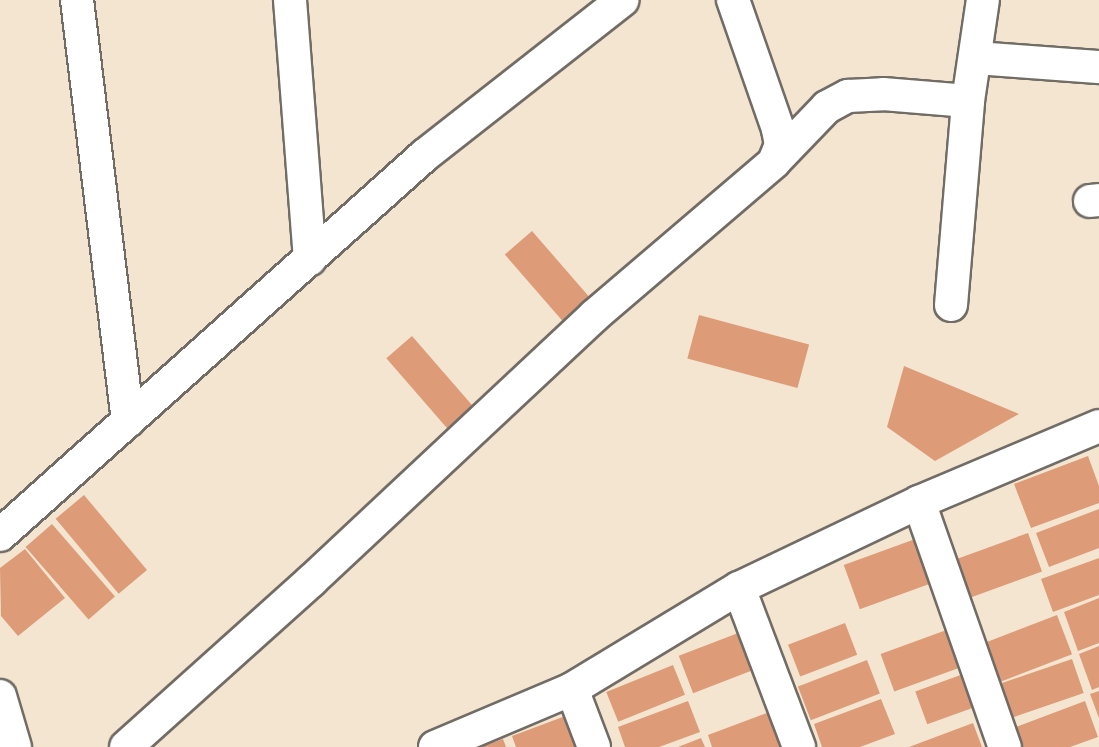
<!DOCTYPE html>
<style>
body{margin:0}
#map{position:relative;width:1099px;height:747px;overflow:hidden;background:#f4e5d1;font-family:"Old Standard TT",serif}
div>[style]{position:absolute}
.building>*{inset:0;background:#dd9b78;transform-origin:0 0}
.roads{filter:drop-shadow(2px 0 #716c65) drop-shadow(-2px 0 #716c65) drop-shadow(0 2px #716c65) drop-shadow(0 -2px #716c65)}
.minor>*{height:32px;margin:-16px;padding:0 16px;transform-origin:16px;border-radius:16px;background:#fff}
span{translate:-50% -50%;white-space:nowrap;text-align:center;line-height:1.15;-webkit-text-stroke:4.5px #f6f6f2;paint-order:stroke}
</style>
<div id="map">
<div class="building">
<div style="left:532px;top:231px;width:91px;height:36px;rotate:49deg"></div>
<div style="left:699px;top:315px;width:114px;height:45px;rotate:15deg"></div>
<div style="left:412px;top:336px;width:95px;height:34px;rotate:49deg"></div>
<div style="clip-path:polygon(904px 366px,1019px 414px,935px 461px,887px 427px)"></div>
<div style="clip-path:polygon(1088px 456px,1099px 486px,1099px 503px,1031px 528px,1014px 484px)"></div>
<div style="left:84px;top:495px;width:98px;height:37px;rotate:50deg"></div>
<div style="clip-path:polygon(1099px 509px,1099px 548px,1049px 567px,1036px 533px)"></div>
<div style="left:52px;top:524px;width:96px;height:35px;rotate:49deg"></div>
<div style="left:1028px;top:533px;width:41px;height:81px;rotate:70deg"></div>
<div style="left:918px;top:538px;width:47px;height:79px;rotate:70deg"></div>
<div style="clip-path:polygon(25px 549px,65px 598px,18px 636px,1px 616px,0 568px)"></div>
<div style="clip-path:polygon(1099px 558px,1099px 595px,1053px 612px,1041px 579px)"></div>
<div style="clip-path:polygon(1099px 598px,1099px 643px,1078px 651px,1064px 612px)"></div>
<div style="left:1057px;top:615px;width:42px;height:80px;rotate:69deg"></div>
<div style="left:845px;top:623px;width:34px;height:61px;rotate:69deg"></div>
<div style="left:952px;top:628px;width:40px;height:76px;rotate:70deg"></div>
<div style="left:746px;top:630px;width:40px;height:72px;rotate:69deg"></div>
<div style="clip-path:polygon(1099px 646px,1099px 687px,1092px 690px,1079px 654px)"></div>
<div style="left:1072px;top:659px;width:36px;height:77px;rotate:71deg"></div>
<div style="left:867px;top:660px;width:36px;height:74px;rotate:69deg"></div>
<div style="left:673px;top:665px;width:32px;height:72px;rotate:68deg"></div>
<div style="left:966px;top:673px;width:35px;height:54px;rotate:70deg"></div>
<div style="clip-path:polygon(1099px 691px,1099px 718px,1090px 694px)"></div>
<div style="clip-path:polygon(881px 699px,895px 734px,860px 747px,822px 747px,814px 724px)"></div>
<div style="clip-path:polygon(688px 701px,700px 732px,659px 747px,625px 747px,618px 727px)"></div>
<div style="clip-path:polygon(1085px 701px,1098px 737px,1070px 747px,1014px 747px,1008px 730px)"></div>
<div style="clip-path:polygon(775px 710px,783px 747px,712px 747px,708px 735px)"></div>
<div style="clip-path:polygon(576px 712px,584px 747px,516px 747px,512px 736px)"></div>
<div style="clip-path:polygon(973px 723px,982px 747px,909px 747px)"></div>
<div style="clip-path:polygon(701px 738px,705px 747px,678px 747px)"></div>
<div style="clip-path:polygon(503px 739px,506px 747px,481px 747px)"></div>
</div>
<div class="roads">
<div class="minor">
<div style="left:77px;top:0;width:424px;rotate:83.1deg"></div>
<div style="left:290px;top:0;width:260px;rotate:85.6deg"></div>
<div style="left:975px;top:58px;width:124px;rotate:4.2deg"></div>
<div style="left:774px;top:162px;width:76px;rotate:-46.1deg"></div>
<div style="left:827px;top:107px;width:24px;rotate:-28deg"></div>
<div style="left:848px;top:96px;width:35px;rotate:-3deg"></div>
<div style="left:883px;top:94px;width:85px;rotate:4.7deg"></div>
<div style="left:1090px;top:201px;width:9px;rotate:-6deg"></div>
<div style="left:951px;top:305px;width:205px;rotate:-85.2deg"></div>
<div style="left:968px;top:101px;width:102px;rotate:-81.6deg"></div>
<div style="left:919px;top:502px;width:260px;rotate:70.7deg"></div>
<div style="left:0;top:535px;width:570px;rotate:-41.8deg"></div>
<div style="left:425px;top:155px;width:251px;rotate:-38.1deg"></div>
<div style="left:739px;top:588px;width:170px;rotate:69.3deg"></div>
<div style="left:572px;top:689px;width:62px;rotate:69.2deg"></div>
<div style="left:0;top:696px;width:53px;rotate:73.6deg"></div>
<div style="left:126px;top:747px;width:249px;rotate:-41.9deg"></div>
<div style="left:311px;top:581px;width:388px;rotate:-43.1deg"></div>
<div style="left:594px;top:316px;width:237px;rotate:-40.5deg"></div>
<div style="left:774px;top:162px;width:18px;rotate:-68deg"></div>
<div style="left:781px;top:145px;width:16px;rotate:-101deg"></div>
<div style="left:778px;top:129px;width:137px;rotate:-109.2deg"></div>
<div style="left:435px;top:747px;width:149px;rotate:-22.9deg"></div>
<div style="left:572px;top:689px;width:195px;rotate:-31.2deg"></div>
<div style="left:739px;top:588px;width:199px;rotate:-25.5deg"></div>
<div style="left:919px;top:502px;width:195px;rotate:-22.9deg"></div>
</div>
</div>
</div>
